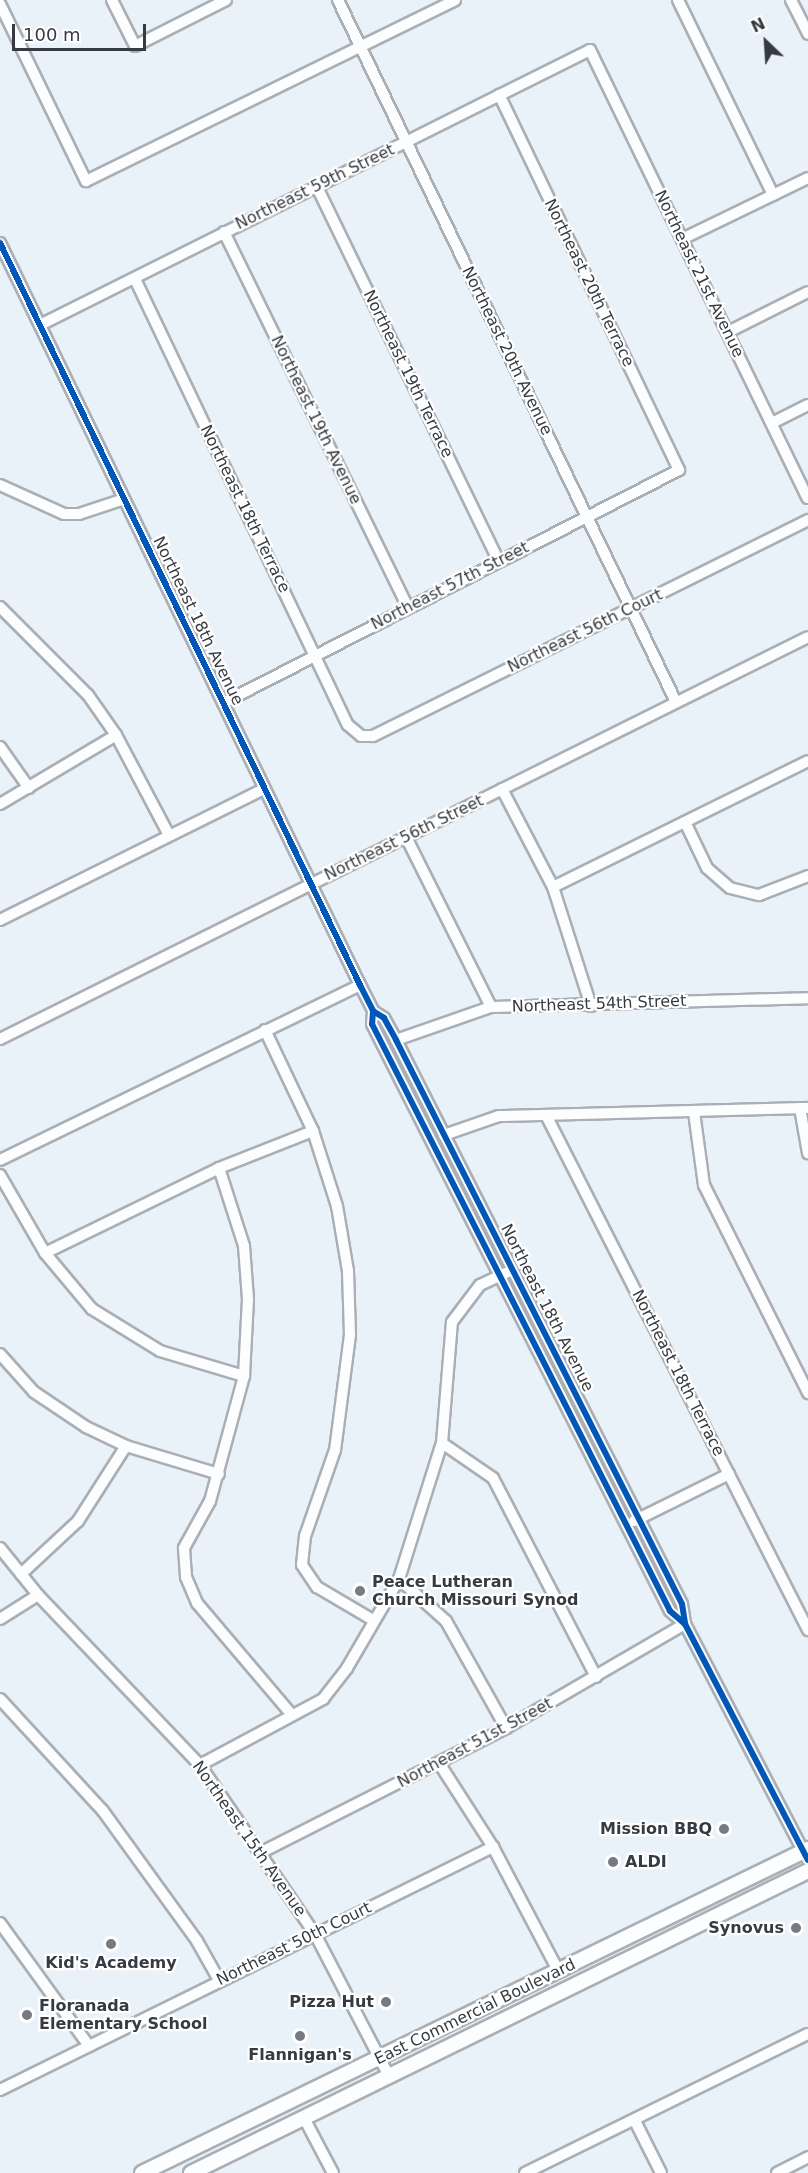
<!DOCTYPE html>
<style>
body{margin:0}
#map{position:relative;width:808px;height:2173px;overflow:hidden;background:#e9f1f9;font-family:"DejaVu Sans",sans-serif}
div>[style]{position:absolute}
.roads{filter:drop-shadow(2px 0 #a9afb5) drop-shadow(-2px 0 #a9afb5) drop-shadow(0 2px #a9afb5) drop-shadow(0 -2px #a9afb5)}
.minor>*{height:10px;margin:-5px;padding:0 5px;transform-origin:5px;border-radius:5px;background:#fcfdfe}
.major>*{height:14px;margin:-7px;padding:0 7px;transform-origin:7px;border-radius:7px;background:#fcfdfe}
.cycleway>*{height:6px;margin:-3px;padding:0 3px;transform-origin:3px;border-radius:3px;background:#0057b8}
.dots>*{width:16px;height:16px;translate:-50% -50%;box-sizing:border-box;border:3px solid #fff;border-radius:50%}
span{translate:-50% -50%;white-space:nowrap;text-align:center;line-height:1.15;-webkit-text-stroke:4.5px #fff;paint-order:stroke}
.street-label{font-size:16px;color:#363b41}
.poi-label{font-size:16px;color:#363b41;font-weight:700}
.left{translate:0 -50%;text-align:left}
.right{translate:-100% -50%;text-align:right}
.north{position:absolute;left:736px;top:12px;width:60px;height:60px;-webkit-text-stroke:4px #fff;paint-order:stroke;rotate:335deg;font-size:16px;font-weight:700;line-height:24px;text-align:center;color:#363b41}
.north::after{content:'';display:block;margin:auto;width:21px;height:27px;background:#363b41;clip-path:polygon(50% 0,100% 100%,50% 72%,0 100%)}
.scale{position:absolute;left:12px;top:24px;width:134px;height:27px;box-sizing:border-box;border:3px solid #363b41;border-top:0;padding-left:8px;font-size:18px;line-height:21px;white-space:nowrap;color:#363b41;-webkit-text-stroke:4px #fff;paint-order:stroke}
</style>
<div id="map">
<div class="roads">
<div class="minor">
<div style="left:112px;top:0;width:51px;rotate:63.4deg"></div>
<div style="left:135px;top:46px;width:102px;rotate:-26.8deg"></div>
<div style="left:338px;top:0;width:779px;rotate:64.29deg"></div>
<div style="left:678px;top:0;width:217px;rotate:64deg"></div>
<div style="left:791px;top:0;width:38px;rotate:63deg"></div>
<div style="left:0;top:4px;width:197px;rotate:64.1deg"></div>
<div style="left:86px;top:181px;width:411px;rotate:-26.1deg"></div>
<div style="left:317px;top:187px;width:416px;rotate:64.1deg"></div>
<div style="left:224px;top:232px;width:418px;rotate:63.9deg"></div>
<div style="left:682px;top:239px;width:140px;rotate:-25.8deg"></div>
<div style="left:0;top:243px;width:825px;rotate:64.12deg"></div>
<div style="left:360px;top:985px;width:29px;rotate:63deg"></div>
<div style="left:373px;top:1011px;width:13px;rotate:94deg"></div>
<div style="left:372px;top:1024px;width:658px;rotate:63.08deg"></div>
<div style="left:670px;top:1611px;width:20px;rotate:41deg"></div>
<div style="left:135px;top:279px;width:494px;rotate:64.5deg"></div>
<div style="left:348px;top:725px;width:17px;rotate:40deg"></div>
<div style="left:361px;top:736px;width:12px"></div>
<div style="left:373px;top:736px;width:486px;rotate:-26.4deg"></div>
<div style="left:40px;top:325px;width:615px;rotate:-26.57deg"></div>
<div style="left:590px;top:50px;width:498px;rotate:64.1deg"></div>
<div style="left:728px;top:332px;width:89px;rotate:-26.6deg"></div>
<div style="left:772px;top:423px;width:40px;rotate:-26.6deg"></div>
<div style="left:0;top:485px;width:70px;rotate:24.4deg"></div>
<div style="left:64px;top:514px;width:15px"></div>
<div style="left:79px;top:514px;width:47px;rotate:-18.4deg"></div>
<div style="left:0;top:607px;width:124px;rotate:45deg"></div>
<div style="left:88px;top:695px;width:49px;rotate:55deg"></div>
<div style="left:116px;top:735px;width:113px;rotate:62.1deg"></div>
<div style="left:223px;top:703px;width:512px;rotate:-27.07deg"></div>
<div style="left:679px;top:470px;width:416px;rotate:-115.6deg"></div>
<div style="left:0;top:747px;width:50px;rotate:54.7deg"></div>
<div style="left:502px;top:789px;width:110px;rotate:62.5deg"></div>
<div style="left:553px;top:887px;width:125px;rotate:72.3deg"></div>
<div style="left:0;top:804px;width:135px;rotate:-30.7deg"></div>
<div style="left:685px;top:822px;width:51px;rotate:64.4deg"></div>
<div style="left:707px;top:868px;width:30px;rotate:41deg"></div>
<div style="left:730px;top:888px;width:30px;rotate:14deg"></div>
<div style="left:759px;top:895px;width:53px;rotate:-21.2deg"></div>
<div style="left:406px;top:837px;width:190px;rotate:63.4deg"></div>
<div style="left:553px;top:887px;width:284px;rotate:-26.3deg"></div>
<div style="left:0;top:920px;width:295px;rotate:-26.4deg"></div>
<div style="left:373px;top:1011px;width:13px;rotate:32deg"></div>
<div style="left:384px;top:1018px;width:25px;rotate:61deg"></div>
<div style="left:396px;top:1040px;width:632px;rotate:63.11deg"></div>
<div style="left:682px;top:1604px;width:20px;rotate:81deg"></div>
<div style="left:685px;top:1624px;width:266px;rotate:62.5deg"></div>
<div style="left:265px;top:1030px;width:112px;rotate:64.6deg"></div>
<div style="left:313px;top:1131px;width:79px;rotate:72.3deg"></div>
<div style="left:337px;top:1206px;width:66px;rotate:80.4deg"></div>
<div style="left:348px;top:1271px;width:64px;rotate:88.2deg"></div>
<div style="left:350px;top:1335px;width:116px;rotate:97.4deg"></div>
<div style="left:335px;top:1450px;width:91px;rotate:109.2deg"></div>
<div style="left:305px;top:1536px;width:29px;rotate:96deg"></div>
<div style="left:302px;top:1565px;width:27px;rotate:56deg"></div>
<div style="left:317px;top:1587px;width:65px;rotate:30.5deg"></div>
<div style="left:0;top:1039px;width:902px;rotate:-26.45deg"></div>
<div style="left:396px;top:1040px;width:101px;rotate:-19.2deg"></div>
<div style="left:491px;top:1007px;width:317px;rotate:-1.6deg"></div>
<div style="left:800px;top:1108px;width:46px;rotate:79.9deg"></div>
<div style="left:694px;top:1112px;width:74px;rotate:82.2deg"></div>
<div style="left:704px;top:1185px;width:233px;rotate:63.4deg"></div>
<div style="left:547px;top:1117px;width:576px;rotate:63.03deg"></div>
<div style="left:444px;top:1135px;width:58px;rotate:-19.1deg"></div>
<div style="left:499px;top:1116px;width:309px;rotate:-1.5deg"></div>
<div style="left:0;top:1160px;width:400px;rotate:-25.9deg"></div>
<div style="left:219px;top:1168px;width:82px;rotate:72.2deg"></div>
<div style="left:244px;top:1246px;width:53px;rotate:85.7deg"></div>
<div style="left:248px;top:1299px;width:77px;rotate:93deg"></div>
<div style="left:244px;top:1376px;width:130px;rotate:105.2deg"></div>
<div style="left:210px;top:1501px;width:54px;rotate:119deg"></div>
<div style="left:184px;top:1548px;width:29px;rotate:86deg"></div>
<div style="left:186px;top:1577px;width:28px;rotate:67deg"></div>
<div style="left:197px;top:1603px;width:147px;rotate:49.7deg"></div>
<div style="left:0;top:1175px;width:90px;rotate:60deg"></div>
<div style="left:45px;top:1253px;width:73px;rotate:50deg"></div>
<div style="left:92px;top:1309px;width:80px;rotate:31.7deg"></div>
<div style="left:160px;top:1351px;width:88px;rotate:16.6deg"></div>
<div style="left:45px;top:1253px;width:194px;rotate:-26deg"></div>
<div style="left:219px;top:1168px;width:101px;rotate:-21.5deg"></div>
<div style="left:0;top:1354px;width:51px;rotate:48.2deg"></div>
<div style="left:34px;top:1392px;width:63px;rotate:33.9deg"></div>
<div style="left:86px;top:1427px;width:44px;rotate:25.4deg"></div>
<div style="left:126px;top:1446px;width:97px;rotate:16.8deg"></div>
<div style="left:442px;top:1443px;width:62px;rotate:34.5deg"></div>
<div style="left:493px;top:1478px;width:224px;rotate:62.6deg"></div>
<div style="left:634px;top:1521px;width:106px;rotate:-26.3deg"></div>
<div style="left:0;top:1548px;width:60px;rotate:51deg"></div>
<div style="left:38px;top:1595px;width:235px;rotate:46.4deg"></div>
<div style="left:200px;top:1765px;width:204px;rotate:55.8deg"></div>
<div style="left:315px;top:1934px;width:160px;rotate:62.5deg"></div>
<div style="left:21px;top:1574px;width:78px;rotate:-42.9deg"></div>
<div style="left:78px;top:1521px;width:89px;rotate:-57.4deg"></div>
<div style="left:399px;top:1579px;width:63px;rotate:41.8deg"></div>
<div style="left:446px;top:1621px;width:123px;rotate:60.7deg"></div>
<div style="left:0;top:1619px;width:45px;rotate:-32.3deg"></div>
<div style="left:0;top:1699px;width:152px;rotate:47.4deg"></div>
<div style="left:103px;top:1811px;width:160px;rotate:54.1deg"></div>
<div style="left:197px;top:1941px;width:45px;rotate:60.6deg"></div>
<div style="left:439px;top:1763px;width:100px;rotate:57.3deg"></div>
<div style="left:493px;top:1847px;width:141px;rotate:62.2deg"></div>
<div style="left:200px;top:1765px;width:140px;rotate:-28.2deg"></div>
<div style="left:323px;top:1699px;width:39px;rotate:-52deg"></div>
<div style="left:347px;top:1668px;width:103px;rotate:-59.7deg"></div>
<div style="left:399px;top:1579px;width:143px;rotate:-72.5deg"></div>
<div style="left:442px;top:1443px;width:121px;rotate:-85.3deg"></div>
<div style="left:452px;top:1322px;width:46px;rotate:-52.9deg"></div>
<div style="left:480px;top:1285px;width:29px;rotate:-25deg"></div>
<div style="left:260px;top:1853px;width:276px;rotate:-26.9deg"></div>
<div style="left:506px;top:1728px;width:207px;rotate:-30.2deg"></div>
<div style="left:0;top:1923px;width:152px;rotate:54.1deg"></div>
<div style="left:0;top:2090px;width:550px;rotate:-26.24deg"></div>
<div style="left:304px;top:2118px;width:62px;rotate:62.2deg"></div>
<div style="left:635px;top:2121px;width:58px;rotate:63.4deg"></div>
<div style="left:525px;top:2173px;width:315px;rotate:-26.2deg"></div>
<div style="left:777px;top:2173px;width:35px;rotate:-27deg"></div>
</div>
<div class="major">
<div style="left:142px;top:2173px;width:741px;rotate:-25.94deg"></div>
<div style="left:191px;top:2173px;width:687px;rotate:-26.08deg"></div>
</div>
</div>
<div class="cycleway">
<div style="left:0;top:243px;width:825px;rotate:64.12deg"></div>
<div style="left:360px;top:985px;width:29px;rotate:63deg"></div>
<div style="left:373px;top:1011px;width:13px;rotate:94deg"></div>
<div style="left:372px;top:1024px;width:658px;rotate:63.08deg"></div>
<div style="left:670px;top:1611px;width:20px;rotate:41deg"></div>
<div style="left:373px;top:1011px;width:13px;rotate:32deg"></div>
<div style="left:384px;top:1018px;width:25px;rotate:61deg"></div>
<div style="left:396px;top:1040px;width:632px;rotate:63.11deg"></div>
<div style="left:682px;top:1604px;width:20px;rotate:81deg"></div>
<div style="left:685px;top:1624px;width:266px;rotate:62.5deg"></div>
</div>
<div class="dots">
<div style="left:360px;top:1591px;background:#757b81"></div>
<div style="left:724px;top:1829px;background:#757b81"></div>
<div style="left:613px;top:1862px;background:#757b81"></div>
<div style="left:796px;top:1928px;background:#757b81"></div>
<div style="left:111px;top:1944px;background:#757b81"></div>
<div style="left:386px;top:2002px;background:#757b81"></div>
<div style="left:27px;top:2015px;background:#757b81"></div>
<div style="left:300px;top:2036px;background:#757b81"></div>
</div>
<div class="street-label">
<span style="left:315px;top:187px;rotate:-26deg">Northeast 59th Street</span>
<span style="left:699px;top:274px;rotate:64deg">Northeast 21st Avenue</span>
<span style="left:589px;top:283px;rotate:64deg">Northeast 20th Terrace</span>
<span style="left:507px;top:351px;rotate:64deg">Northeast 20th Avenue</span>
<span style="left:408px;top:374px;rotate:64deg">Northeast 19th Terrace</span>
<span style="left:316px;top:420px;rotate:64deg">Northeast 19th Avenue</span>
<span style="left:245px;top:509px;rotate:64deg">Northeast 18th Terrace</span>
<span style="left:450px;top:586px;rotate:-27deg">Northeast 57th Street</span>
<span style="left:198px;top:621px;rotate:64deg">Northeast 18th Avenue</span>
<span style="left:585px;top:631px;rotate:-26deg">Northeast 56th Court</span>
<span style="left:404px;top:838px;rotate:-26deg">Northeast 56th Street</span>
<span style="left:599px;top:1004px;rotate:-2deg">Northeast 54th Street</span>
<span style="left:547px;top:1308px;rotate:63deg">Northeast 18th Avenue</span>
<span style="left:678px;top:1373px;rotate:63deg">Northeast 18th Terrace</span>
<span style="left:475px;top:1743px;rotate:-28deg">Northeast 51st Street</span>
<span style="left:249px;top:1839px;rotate:55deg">Northeast 15th Avenue</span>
<span style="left:294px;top:1944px;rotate:-26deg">Northeast 50th Court</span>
<span style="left:475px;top:2012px;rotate:-26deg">East Commercial Boulevard</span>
</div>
<div class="poi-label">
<span class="left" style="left:372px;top:1591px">Peace Lutheran<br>Church Missouri Synod</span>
<span class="right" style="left:712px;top:1829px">Mission BBQ</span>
<span class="left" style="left:625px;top:1862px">ALDI</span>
<span class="right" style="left:784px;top:1928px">Synovus</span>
<span style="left:111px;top:1963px">Kid's Academy</span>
<span class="right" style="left:374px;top:2002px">Pizza Hut</span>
<span class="left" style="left:39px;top:2015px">Floranada<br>Elementary School</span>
<span style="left:300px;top:2055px">Flannigan's</span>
</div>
<div class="north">N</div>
<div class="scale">100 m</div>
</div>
